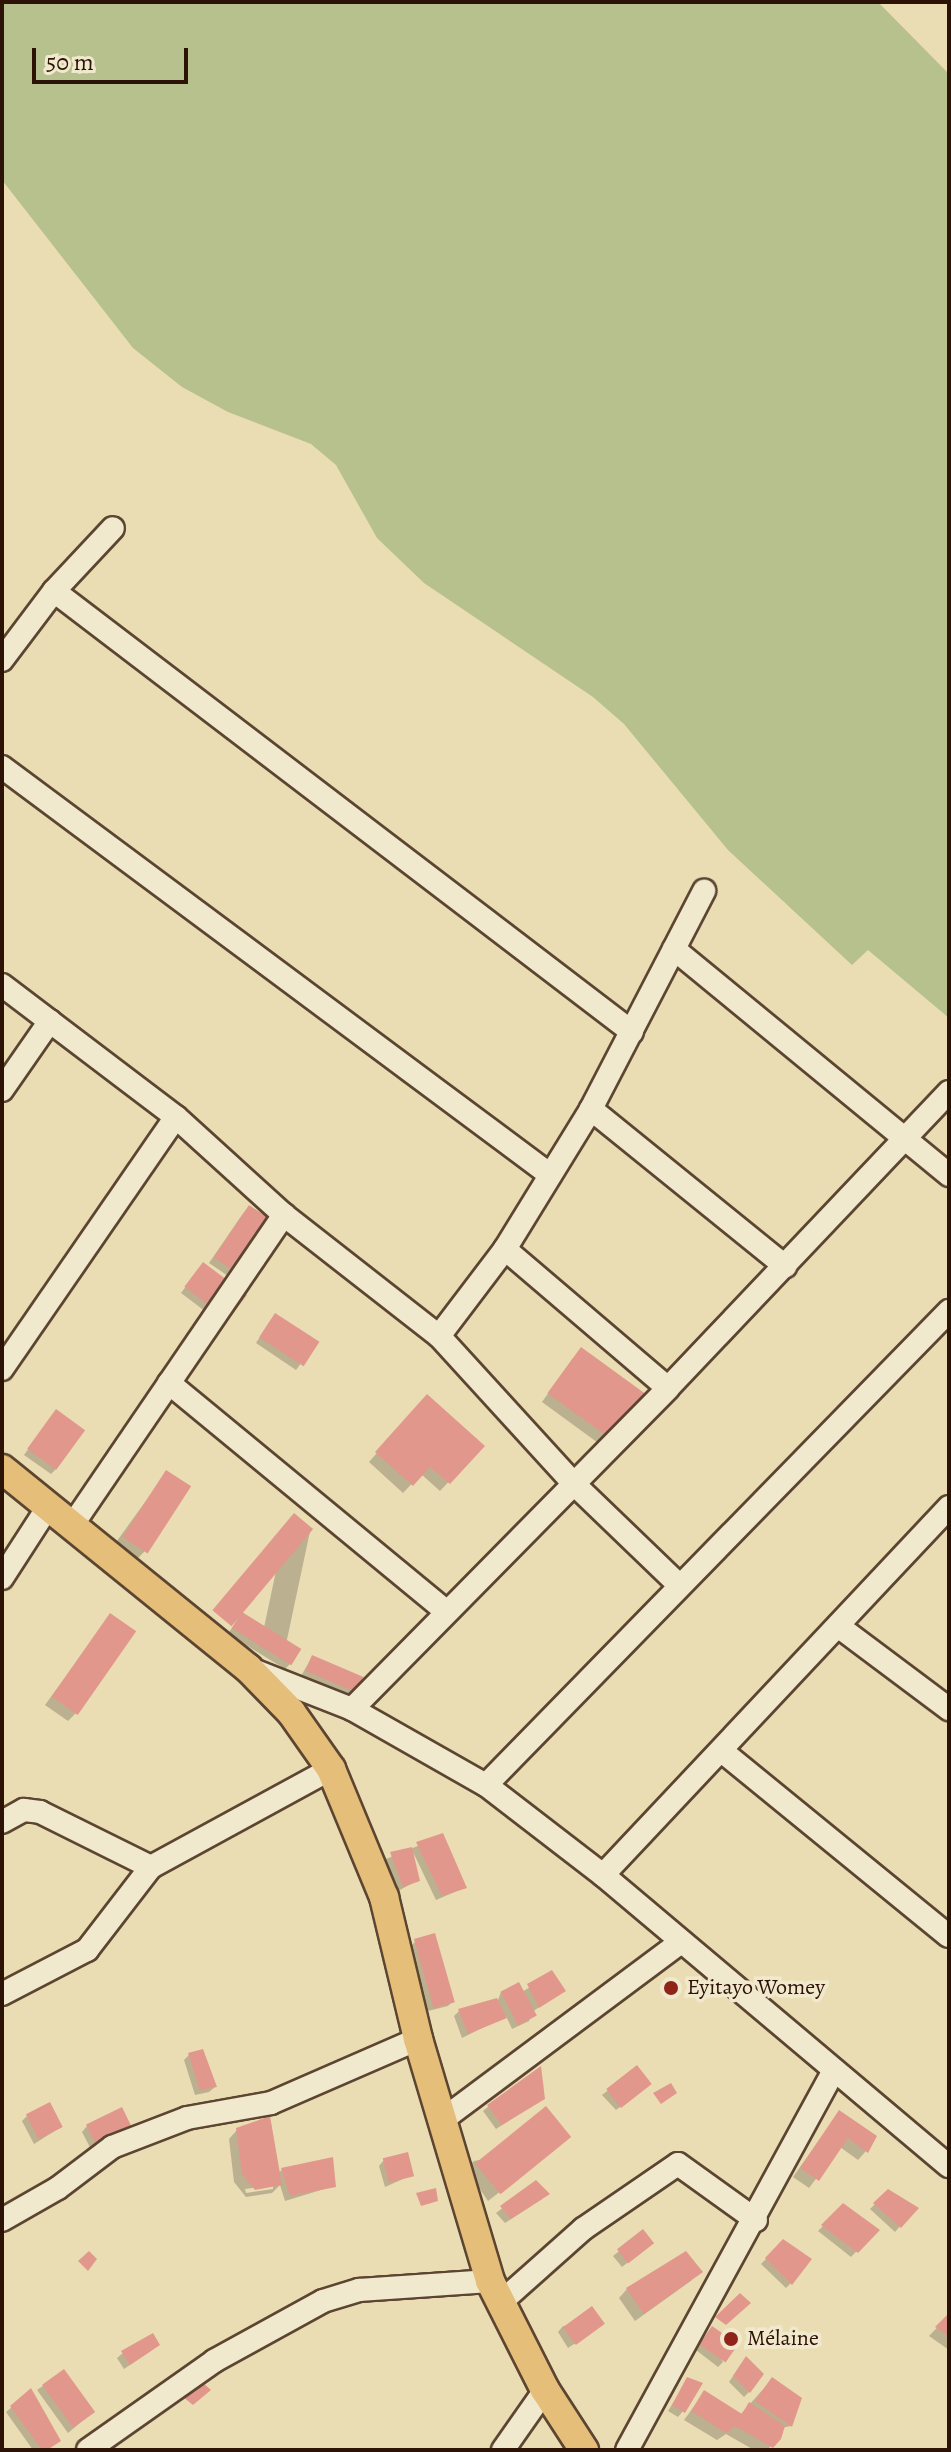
<!DOCTYPE html>
<meta charset="utf-8">
<style>
body{margin:0}
#map{position:relative;width:951px;height:2452px;overflow:hidden;background:#eaddb3;font-family:Alegreya,serif}
div>[style]{position:absolute}
.green>*{inset:0;background:#b6c18d}
.shadow>*{inset:0;background:#0003;transform-origin:0 0}
.building>*{inset:0;background:#e2978c;transform-origin:0 0}
.roads{filter:drop-shadow(2px 0 #5c4531) drop-shadow(-2px 0 #5c4531) drop-shadow(0 2px #5c4531) drop-shadow(0 -2px #5c4531)}
.minor>*{height:22px;margin:-11px;padding:0 11px;transform-origin:11px;border-radius:11px;background:#f1e9ce}
.major>*{height:28px;margin:-14px;padding:0 14px;transform-origin:14px;border-radius:14px;background:#e5be7a}
.dots>*{width:22px;height:22px;translate:-50% -50%;box-sizing:border-box;border:4px solid #f1e9ce;border-radius:50%}
span{translate:-50% -50%;white-space:nowrap;text-align:center;line-height:1.15;-webkit-text-stroke:7px #f1e9ce;paint-order:stroke}
.poi-label{font-size:22px;color:#2d1206}
.left{translate:0 -50%;text-align:left}
.frame{position:absolute;inset:0;border:4px solid #2d1206;pointer-events:none}
.scale{position:absolute;left:32px;top:48px;width:156px;height:36px;box-sizing:border-box;border:4px solid #2d1206;border-top:0;padding-left:10px;font-size:24px;line-height:28px;white-space:nowrap;color:#2d1206;-webkit-text-stroke:6px #f1e9ce;paint-order:stroke}
</style>
<div id="map">
<div class="green">
<div style="clip-path:polygon(2px 2px,878px 2px,949px 74px,949px 1018px,868px 950px,852px 965px,728px 850px,624px 724px,593px 697px,424px 583px,377px 538px,336px 465px,311px 444px,228px 412px,182px 387px,133px 348px,2px 180px)"></div>
</div>
<div class="shadow">
<div style="clip-path:polygon(244px 1212px,233px 1271px,228px 1276px,209px 1263px)"></div>
<div style="clip-path:polygon(198px 1270px,227px 1319px,222px 1324px,181px 1293px)"></div>
<div style="clip-path:polygon(270px 1321px,316px 1343px,296px 1370px,256px 1343px)"></div>
<div style="clip-path:polygon(573px 1358px,613px 1440px,605px 1448px,542px 1402px)"></div>
<div style="clip-path:polygon(419px 1405px,482px 1446px,440px 1491px,421px 1474px,403px 1493px,369px 1462px)"></div>
<div style="clip-path:polygon(51px 1417px,57px 1468px,51px 1474px,24px 1455px)"></div>
<div style="clip-path:polygon(166px 1473px,144px 1552px,136px 1560px,114px 1545px)"></div>
<div style="left:286px;top:1524px;width:25px;height:125px;rotate:12deg"></div>
<div style="clip-path:polygon(110px 1616px,76px 1713px,68px 1721px,45px 1705px)"></div>
<div style="clip-path:polygon(237px 1620px,299px 1650px,290px 1664px,285px 1669px,228px 1634px)"></div>
<div style="clip-path:polygon(312px 1657px,356px 1691px,350px 1696px,301px 1676px)"></div>
<div style="clip-path:polygon(442px 1836px,464px 1888px,436px 1900px,413px 1852px,418px 1880px,398px 1891px,386px 1859px)"></div>
<div style="clip-path:polygon(415px 1942px,453px 2001px,448px 2006px,428px 2011px,410px 1947px)"></div>
<div style="clip-path:polygon(552px 1973px,563px 1991px,532px 2012px,529px 2021px,512px 2029px,506px 2016px,462px 2038px,454px 2016px,459px 2011px,498px 2000px,501px 1992px,522px 1992px)"></div>
<div style="clip-path:polygon(189px 2055px,215px 2087px,209px 2092px,195px 2095px,184px 2060px)"></div>
<div style="clip-path:polygon(637px 2068px,644px 2089px,616px 2110px,602px 2095px)"></div>
<div style="clip-path:polygon(543px 2099px,496px 2129px,483px 2111px,489px 2106px)"></div>
<div style="clip-path:polygon(839px 2112px,866px 2151px,858px 2160px,840px 2147px,809px 2188px,793px 2177px)"></div>
<div style="clip-path:polygon(27px 2116px,61px 2127px,34px 2144px,22px 2121px)"></div>
<div style="clip-path:polygon(87px 2126px,126px 2136px,93px 2153px,82px 2132px)"></div>
<div style="clip-path:polygon(evenodd,237px 2130px,278px 2173px,282px 2170px,334px 2186px,285px 2201px,280px 2185px,272px 2193px,246px 2197px,234px 2182px,229px 2139px,237px 2130px,273px 2185px,273px 2189px,246px 2193px,245px 2189px,273px 2185px)"></div>
<div style="clip-path:polygon(560px 2145px,488px 2201px,466px 2169px,474px 2161px)"></div>
<div style="clip-path:polygon(384px 2160px,412px 2175px,385px 2187px,379px 2166px)"></div>
<div style="clip-path:polygon(536px 2182px,542px 2199px,505px 2223px,496px 2213px)"></div>
<div style="clip-path:polygon(888px 2191px,916px 2208px,895px 2232px,870px 2209px)"></div>
<div style="clip-path:polygon(843px 2206px,877px 2230px,851px 2257px,818px 2231px)"></div>
<div style="clip-path:polygon(643px 2232px,646px 2248px,622px 2267px,613px 2256px)"></div>
<div style="clip-path:polygon(783px 2242px,791px 2283px,786px 2288px,761px 2264px)"></div>
<div style="clip-path:polygon(692px 2280px,635px 2321px,619px 2298px,627px 2289px)"></div>
<div style="clip-path:polygon(949px 2315px,949px 2350px,929px 2336px)"></div>
<div style="clip-path:polygon(563px 2326px,597px 2329px,568px 2348px,558px 2332px)"></div>
<div style="clip-path:polygon(707px 2334px,723px 2362px,718px 2367px,696px 2350px)"></div>
<div style="clip-path:polygon(152px 2350px,124px 2369px,117px 2358px,123px 2353px)"></div>
<div style="clip-path:polygon(741px 2364px,749px 2392px,744px 2397px,729px 2382px)"></div>
<div style="clip-path:polygon(63px 2372px,87px 2417px,68px 2433px,37px 2390px)"></div>
<div style="clip-path:polygon(688px 2379px,683px 2411px,678px 2417px,668px 2411px)"></div>
<div style="clip-path:polygon(767px 2385px,800px 2399px,791px 2426px,781px 2428px,768px 2450px,754px 2450px,726px 2434px,717px 2440px,684px 2420px,704px 2393px,740px 2415px)"></div>
<div style="clip-path:polygon(12px 2407px,47px 2450px,33px 2450px,6px 2412px)"></div>
</div>
<div class="building">
<div style="left:249px;top:1205px;width:27px;height:63px;rotate:34deg"></div>
<div style="left:203px;top:1262px;width:55px;height:31px;rotate:37deg"></div>
<div style="left:275px;top:1313px;width:53px;height:29px;rotate:33deg"></div>
<div style="left:581px;top:1347px;width:82px;height:57px;rotate:36deg"></div>
<div style="clip-path:polygon(427px 1394px,485px 1446px,450px 1484px,430px 1467px,413px 1486px,375px 1452px)"></div>
<div style="left:56px;top:1409px;width:36px;height:49px;rotate:36deg"></div>
<div style="left:166px;top:1470px;width:30px;height:80px;rotate:33deg"></div>
<div style="left:294px;top:1513px;width:25px;height:127px;rotate:40deg"></div>
<div style="left:242px;top:1612px;width:70px;height:19px;rotate:32deg"></div>
<div style="left:110px;top:1613px;width:32px;height:102px;rotate:35deg"></div>
<div style="left:312px;top:1655px;width:56px;height:17px;rotate:23deg"></div>
<div style="clip-path:polygon(443px 1833px,467px 1888px,442px 1896px,416px 1842px)"></div>
<div style="clip-path:polygon(412px 1847px,420px 1881px,403px 1887px,390px 1852px)"></div>
<div style="left:435px;top:1933px;width:72px;height:22px;rotate:74deg"></div>
<div style="clip-path:polygon(552px 1970px,566px 1991px,539px 2008px,527px 1984px)"></div>
<div style="left:519px;top:1982px;width:38px;height:21px;rotate:62deg"></div>
<div style="clip-path:polygon(497px 1998px,507px 2018px,468px 2034px,458px 2009px)"></div>
<div style="clip-path:polygon(203px 2049px,217px 2087px,200px 2090px,188px 2053px)"></div>
<div style="left:637px;top:2065px;width:24px;height:39px;rotate:52deg"></div>
<div style="clip-path:polygon(541px 2066px,545px 2099px,502px 2125px,487px 2105px)"></div>
<div style="clip-path:polygon(671px 2083px,677px 2093px,661px 2104px,653px 2093px)"></div>
<div style="left:50px;top:2102px;width:28px;height:27px;rotate:63deg"></div>
<div style="left:546px;top:2106px;width:40px;height:91px;rotate:51deg"></div>
<div style="left:122px;top:2107px;width:28px;height:40px;rotate:64deg"></div>
<div style="clip-path:polygon(839px 2110px,877px 2136px,868px 2153px,848px 2138px,819px 2181px,800px 2168px)"></div>
<div style="clip-path:polygon(270px 2116px,282px 2185px,255px 2190px,242px 2174px,236px 2128px)"></div>
<div style="left:408px;top:2152px;width:25px;height:26px;rotate:76deg"></div>
<div style="clip-path:polygon(333px 2157px,336px 2187px,290px 2196px,281px 2168px)"></div>
<div style="clip-path:polygon(536px 2180px,550px 2194px,511px 2219px,500px 2206px)"></div>
<div style="clip-path:polygon(436px 2188px,438px 2201px,421px 2206px,416px 2193px)"></div>
<div style="clip-path:polygon(888px 2189px,919px 2208px,901px 2228px,873px 2203px)"></div>
<div style="clip-path:polygon(843px 2203px,880px 2230px,858px 2253px,821px 2225px)"></div>
<div style="left:643px;top:2229px;width:18px;height:33px;rotate:52deg"></div>
<div style="clip-path:polygon(783px 2239px,812px 2259px,792px 2285px,765px 2258px)"></div>
<div style="clip-path:polygon(89px 2251px,97px 2259px,88px 2271px,78px 2261px)"></div>
<div style="clip-path:polygon(686px 2251px,703px 2272px,644px 2314px,626px 2288px)"></div>
<div style="clip-path:polygon(740px 2293px,751px 2303px,726px 2325px,715px 2317px)"></div>
<div style="left:592px;top:2306px;width:22px;height:36px;rotate:54deg"></div>
<div style="clip-path:polygon(949px 2313px,949px 2336px,935px 2327px)"></div>
<div style="left:712px;top:2326px;width:32px;height:22px;rotate:35deg"></div>
<div style="clip-path:polygon(153px 2333px,160px 2345px,130px 2365px,121px 2351px)"></div>
<div style="clip-path:polygon(746px 2356px,764px 2374px,750px 2393px,733px 2376px)"></div>
<div style="left:64px;top:2369px;width:53px;height:27px;rotate:54deg"></div>
<div style="clip-path:polygon(687px 2377px,703px 2383px,685px 2413px,672px 2405px)"></div>
<div style="clip-path:polygon(772px 2377px,802px 2398px,792px 2427px,755px 2401px)"></div>
<div style="clip-path:polygon(203px 2383px,211px 2390px,193px 2405px,183px 2397px)"></div>
<div style="clip-path:polygon(31px 2388px,61px 2441px,47px 2450px,42px 2450px,10px 2406px)"></div>
<div style="clip-path:polygon(704px 2390px,742px 2414px,749px 2402px,785px 2426px,781px 2439px,773px 2448px,735px 2426px,726px 2433px,691px 2411px)"></div>
</div>
<div class="roads">
<div class="minor">
<div style="left:54px;top:591px;width:727px;rotate:37.34deg"></div>
<div style="left:2px;top:660px;width:86px;rotate:-53deg"></div>
<div style="left:54px;top:591px;width:86px;rotate:-46.9deg"></div>
<div style="left:2px;top:767px;width:682px;rotate:36.65deg"></div>
<div style="left:674px;top:949px;width:356px;rotate:39.4deg"></div>
<div style="left:2px;top:985px;width:218px;rotate:37.2deg"></div>
<div style="left:176px;top:1117px;width:146px;rotate:42.2deg"></div>
<div style="left:284px;top:1215px;width:197px;rotate:38deg"></div>
<div style="left:439px;top:1336px;width:199px;rotate:47.6deg"></div>
<div style="left:573px;top:1483px;width:146px;rotate:43.9deg"></div>
<div style="left:2px;top:1090px;width:84px;rotate:-55.2deg"></div>
<div style="left:591px;top:1109px;width:250px;rotate:39deg"></div>
<div style="left:505px;top:1249px;width:214px;rotate:40.5deg"></div>
<div style="left:439px;top:1336px;width:109px;rotate:-52.8deg"></div>
<div style="left:505px;top:1249px;width:164px;rotate:-58.4deg"></div>
<div style="left:591px;top:1109px;width:246px;rotate:-62.6deg"></div>
<div style="left:2px;top:1369px;width:306px;rotate:-55.4deg"></div>
<div style="left:169px;top:1383px;width:359px;rotate:39.5deg"></div>
<div style="left:71px;top:1527px;width:378px;rotate:-55.7deg"></div>
<div style="left:2px;top:1578px;width:85px;rotate:-57.1deg"></div>
<div style="left:838px;top:1626px;width:139px;rotate:36.8deg"></div>
<div style="left:253px;top:1670px;width:106px;rotate:21.5deg"></div>
<div style="left:352px;top:1709px;width:154px;rotate:29.6deg"></div>
<div style="left:486px;top:1785px;width:148px;rotate:37.6deg"></div>
<div style="left:603px;top:1875px;width:452px;rotate:40.1deg"></div>
<div style="left:352px;top:1709px;width:450px;rotate:-45.4deg"></div>
<div style="left:668px;top:1388px;width:408px;rotate:-46.5deg"></div>
<div style="left:723px;top:1752px;width:291px;rotate:39.2deg"></div>
<div style="left:486px;top:1785px;width:663px;rotate:-45.67deg"></div>
<div style="left:2px;top:1822px;width:25px;rotate:-29deg"></div>
<div style="left:24px;top:1810px;width:16px;rotate:7deg"></div>
<div style="left:40px;top:1812px;width:124px;rotate:26.4deg"></div>
<div style="left:603px;top:1875px;width:505px;rotate:-46.76deg"></div>
<div style="left:2px;top:1994px;width:96px;rotate:-27.4deg"></div>
<div style="left:87px;top:1950px;width:105px;rotate:-52.4deg"></div>
<div style="left:151px;top:1867px;width:205px;rotate:-28.6deg"></div>
<div style="left:442px;top:2120px;width:298px;rotate:-36.7deg"></div>
<div style="left:2px;top:2220px;width:64px;rotate:-29.7deg"></div>
<div style="left:58px;top:2188px;width:68px;rotate:-37.2deg"></div>
<div style="left:112px;top:2147px;width:80px;rotate:-21.1deg"></div>
<div style="left:187px;top:2118px;width:85px;rotate:-10.1deg"></div>
<div style="left:271px;top:2103px;width:160px;rotate:-23.5deg"></div>
<div style="left:500px;top:2303px;width:111px;rotate:-41.7deg"></div>
<div style="left:583px;top:2229px;width:115px;rotate:-34.4deg"></div>
<div style="left:678px;top:2164px;width:96px;rotate:35.7deg"></div>
<div style="left:88px;top:2450px;width:154px;rotate:-35.2deg"></div>
<div style="left:214px;top:2361px;width:124px;rotate:-28.8deg"></div>
<div style="left:323px;top:2301px;width:38px;rotate:-17deg"></div>
<div style="left:359px;top:2290px;width:131px;rotate:-3.9deg"></div>
<div style="left:503px;top:2450px;width:73px;rotate:-55deg"></div>
<div style="left:627px;top:2450px;width:432px;rotate:-61.4deg"></div>
</div>
<div class="major">
<div style="left:2px;top:1469px;width:316px;rotate:39deg"></div>
<div style="left:248px;top:1668px;width:62px;rotate:45.7deg"></div>
<div style="left:291px;top:1712px;width:70px;rotate:54.9deg"></div>
<div style="left:331px;top:1769px;width:139px;rotate:67.5deg"></div>
<div style="left:384px;top:1897px;width:146px;rotate:76.5deg"></div>
<div style="left:418px;top:2039px;width:252px;rotate:73.4deg"></div>
<div style="left:490px;top:2281px;width:122px;rotate:63.2deg"></div>
<div style="left:545px;top:2390px;width:72px;rotate:57deg"></div>
</div>
</div>
<div class="dots">
<div style="left:671px;top:1988px;background:#8f2418"></div>
<div style="left:731px;top:2339px;background:#8f2418"></div>
</div>
<div class="poi-label">
<span class="left" style="left:687px;top:1988px">Eyitayo Womey</span>
<span class="left" style="left:747px;top:2339px">Mélaine</span>
</div>
<div class="frame"></div>
<div class="scale">50 m</div>
</div>
